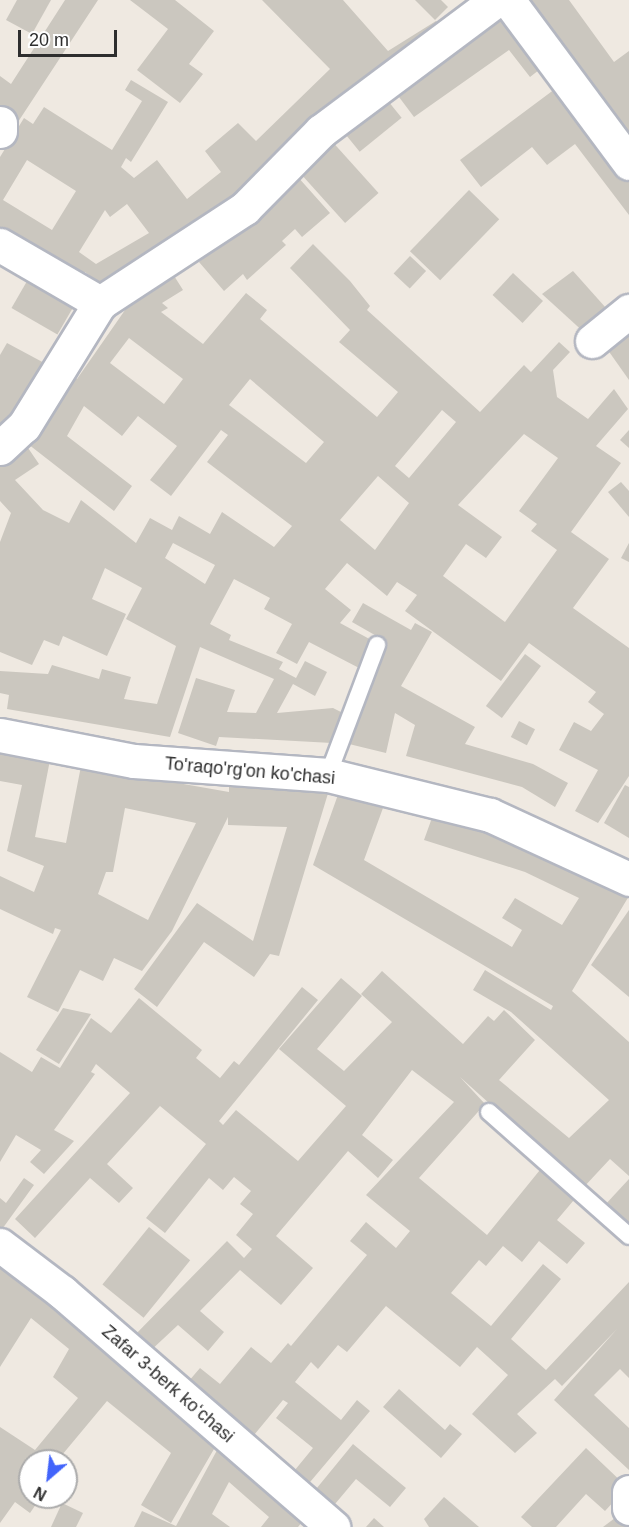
<!DOCTYPE html>
<meta charset="utf-8">
<style>
body{margin:0}
#map{position:relative;width:629px;height:1527px;overflow:hidden;background:#efe9e1;font-family:Helvetica,sans-serif}
div>[style]{position:absolute}
.building>*{inset:0;background:#cbc7bf;transform-origin:0 0}
.roads{filter:drop-shadow(2px 0 #b4b7c1) drop-shadow(-2px 0 #b4b7c1) drop-shadow(0 2px #b4b7c1) drop-shadow(0 -2px #b4b7c1)}
.service>*{height:16px;margin:-8px;padding:0 8px;transform-origin:8px;border-radius:8px;background:#fff}
.minor>*{height:33px;margin:-16.5px;padding:0 16.5px;transform-origin:16.5px;border-radius:16.5px;background:#fff}
.tertiary>*{height:33px;margin:-16.5px;padding:0 16.5px;transform-origin:16.5px;border-radius:16.5px;background:#fff}
span{translate:-50% -50%;white-space:nowrap;text-align:center;line-height:1.15;-webkit-text-stroke:4.5px #fff;paint-order:stroke}
.street-label{font-size:18px;color:#2e2e2e}
.north{position:absolute;left:18px;top:1449px;width:60px;height:60px;box-sizing:border-box;background:#fff;border:2px solid #ababab;border-radius:50%;rotate:208deg;font-size:16px;font-weight:700;line-height:24px;text-align:center;color:#2e2e2e}
.north::after{content:'';display:block;margin:auto;width:21px;height:27px;background:#4264fb;clip-path:polygon(50% 0,100% 100%,50% 72%,0 100%)}
.scale{position:absolute;left:18px;top:30px;width:99px;height:27px;box-sizing:border-box;border:3px solid #2e2e2e;border-top:0;padding-left:8px;font-size:18px;line-height:21px;white-space:nowrap;color:#2e2e2e;-webkit-text-stroke:4px #fff;paint-order:stroke}
</style>
<div id="map">
<div class="building">
<div style="clip-path:polygon(17px 0,51px 0,32px 34px,6px 20px)"></div>
<div style="clip-path:polygon(65px 0,98px 0,18px 122px,0 110px,0 76px,11px 84px)"></div>
<div style="clip-path:polygon(130px 0,175px 0,214px 31px,189px 64px,203px 74px,180px 103px,137px 70px,168px 29px)"></div>
<div style="clip-path:polygon(evenodd,262px 0,343px 0,388px 51px,436px 21px,447px 33px,110px 291px,85px 272px,77px 285px,0 237px,0 157px,24px 118px,33px 124px,44px 107px,112px 150px,142px 101px,125px 90px,131px 80px,168px 102px,131px 162px,126px 158px,121px 167px,134px 178px,157px 160px,187px 199px,221px 172px,205px 151px,238px 123px,256px 141px,330px 69px,262px 0,27px 160px,76px 191px,52px 230px,3px 200px,27px 160px,262px 0,127px 204px,149px 233px,96px 264px,79px 252px,105px 210px,110px 217px,127px 204px)"></div>
<div style="clip-path:polygon(415px 0,441px 0,448px 7px,435px 20px)"></div>
<div style="clip-path:polygon(522px 0,569px 0,614px 62px,629px 51px,629px 147px)"></div>
<div style="clip-path:polygon(507px 8px,548px 63px,530px 77px,509px 50px,414px 117px,396px 93px)"></div>
<div style="clip-path:polygon(563px 83px,629px 169px,629px 215px,575px 144px,547px 165px,532px 147px,481px 187px,460px 160px)"></div>
<div style="left:384px;top:96px;width:28px;height:54px;rotate:51deg"></div>
<div style="left:329px;top:138px;width:74px;height:45px;rotate:48deg"></div>
<div style="clip-path:polygon(297px 176px,330px 213px,302px 237px,295px 229px,282px 241px,286px 245px,247px 280px,243px 274px,224px 291px,199px 262px)"></div>
<div style="left:469px;top:190px;width:42px;height:85px;rotate:44deg"></div>
<div style="clip-path:polygon(evenodd,313px 244px,350px 281px,370px 306px,367px 310px,480px 412px,524px 365px,531px 372px,559px 342px,570px 352px,553px 370px,557px 397px,588px 419px,614px 389px,628px 409px,596px 446px,621px 463px,571px 532px,609px 559px,573px 608px,629px 648px,629px 776px,598px 823px,575px 811px,598px 770px,559px 750px,574px 722px,591px 731px,604px 714px,588px 702px,596px 692px,529px 643px,501px 681px,405px 611px,417px 595px,397px 582px,387px 596px,347px 563px,325px 589px,351px 610px,340px 623px,375px 642px,361px 669px,309px 642px,297px 664px,276px 653px,292px 624px,264px 609px,270px 598px,234px 579px,210px 624px,231px 635px,229px 640px,283px 662px,279px 669px,296px 678px,305px 661px,327px 672px,315px 696px,293px 684px,277px 713px,333px 708px,347px 715px,332px 743px,219px 737px,216px 746px,178px 733px,196px 678px,235px 690px,227px 712px,256px 713px,274px 679px,200px 647px,170px 737px,7px 709px,9px 695px,0 693px,0 671px,48px 674px,52px 665px,99px 679px,102px 669px,131px 677px,124px 699px,157px 704px,176px 646px,126px 619px,142px 588px,105px 568px,92px 599px,126px 614px,107px 656px,63px 636px,59px 646px,44px 640px,32px 665px,0 652px,0 542px,11px 513px,0 501px,0 463px,26px 445px,39px 464px,15px 480px,43px 510px,69px 523px,81px 500px,136px 543px,150px 518px,172px 530px,179px 516px,210px 534px,222px 512px,274px 547px,292px 526px,207px 462px,228px 435px,221px 430px,171px 496px,150px 480px,177px 446px,138px 416px,122px 436px,84px 406px,67px 436px,132px 486px,114px 511px,28px 444px,67px 374px,77px 379px,139px 290px,171px 271px,183px 290px,162px 303px,168px 308px,161px 312px,203px 344px,246px 293px,267px 310px,260px 319px,377px 417px,398px 392px,339px 342px,350px 330px,290px 268px,313px 244px,129px 338px,183px 379px,164px 404px,110px 363px,129px 338px,313px 244px,250px 379px,324px 442px,306px 463px,229px 405px,250px 379px,313px 244px,442px 410px,456px 422px,409px 478px,395px 466px,442px 410px,313px 244px,524px 434px,558px 458px,519px 511px,537px 524px,531px 531px,557px 550px,505px 622px,443px 576px,466px 544px,486px 558px,502px 537px,458px 505px,524px 434px,313px 244px,378px 476px,409px 503px,375px 550px,340px 520px,378px 476px,313px 244px,173px 543px,215px 565px,205px 584px,165px 558px,173px 543px)"></div>
<div style="left:410px;top:256px;width:22px;height:24px;rotate:43deg"></div>
<div style="left:34px;top:269px;width:53px;height:45px;rotate:30deg"></div>
<div style="clip-path:polygon(573px 271px,614px 317px,587px 335px,542px 294px)"></div>
<div style="left:513px;top:273px;width:41px;height:30px;rotate:43deg"></div>
<div style="clip-path:polygon(629px 330px,629px 380px,605px 346px)"></div>
<div style="clip-path:polygon(7px 343px,48px 365px,0 434px,0 355px)"></div>
<div style="clip-path:polygon(629px 430px,629px 448px,620px 440px)"></div>
<div style="clip-path:polygon(621px 482px,629px 491px,629px 517px,608px 492px)"></div>
<div style="clip-path:polygon(629px 543px,629px 562px,621px 558px)"></div>
<div style="clip-path:polygon(363px 603px,411px 630px,415px 623px,432px 632px,401px 686px,475px 727px,465px 744px,533px 764px,568px 783px,555px 807px,522px 787px,406px 756px,415px 725px,395px 713px,386px 753px,349px 744px,360px 694px,387px 642px,352px 622px)"></div>
<div style="left:525px;top:654px;width:20px;height:65px;rotate:37deg"></div>
<div style="left:519px;top:721px;width:18px;height:18px;rotate:27deg"></div>
<div style="clip-path:polygon(evenodd,0 750px,50px 760px,35px 837px,66px 843px,81px 766px,229px 792px,229px 787px,329px 790px,279px 956px,270px 954px,254px 977px,204px 942px,157px 1007px,134px 989px,197px 903px,253px 941px,287px 827px,228px 825px,228px 817px,172px 931px,142px 971px,114px 958px,103px 981px,80px 970px,58px 1012px,27px 997px,61px 930px,55px 928px,53px 934px,0 909px,0 876px,34px 892px,44px 866px,7px 851px,22px 785px,0 781px,0 750px,125px 808px,196px 823px,148px 920px,98px 894px,106px 872px,113px 872px,125px 808px)"></div>
<div style="clip-path:polygon(625px 785px,629px 787px,629px 838px,604px 823px)"></div>
<div style="clip-path:polygon(340px 789px,387px 797px,364px 860px,512px 947px,522px 930px,502px 918px,515px 898px,562px 925px,579px 898px,525px 872px,424px 840px,433px 815px,536px 850px,629px 896px,572px 991px,629px 1042px,629px 1176px,610px 1159px,583px 1188px,460px 1077px,485px 1104px,419px 1178px,487px 1235px,544px 1165px,579px 1194px,557px 1220px,585px 1243px,567px 1264px,539px 1241px,522px 1262px,503px 1246px,486px 1266px,479px 1260px,451px 1293px,491px 1326px,543px 1264px,561px 1279px,511px 1339px,546px 1370px,629px 1282px,629px 1378px,620px 1369px,594px 1395px,629px 1428px,629px 1470px,554px 1400px,617px 1329px,562px 1386px,555px 1379px,517px 1414px,537px 1433px,515px 1453px,472px 1414px,508px 1375px,477px 1347px,460px 1367px,386px 1306px,347px 1352px,338px 1345px,318px 1369px,311px 1362px,295px 1382px,341px 1420px,357px 1400px,370px 1411px,305px 1488px,290px 1476px,313px 1448px,276px 1418px,288px 1403px,283px 1400px,249px 1441px,182px 1389px,200px 1368px,220px 1384px,251px 1347px,271px 1363px,288px 1343px,291px 1346px,367px 1255px,350px 1241px,366px 1222px,396px 1248px,410px 1231px,366px 1195px,454px 1102px,412px 1070px,362px 1135px,393px 1160px,378px 1178px,348px 1151px,276px 1236px,313px 1268px,281px 1305px,240px 1270px,200px 1311px,224px 1332px,208px 1351px,178px 1325px,148px 1353px,131px 1339px,227px 1241px,244px 1258px,252px 1249px,236px 1235px,253px 1214px,240px 1204px,251px 1191px,234px 1177px,223px 1190px,209px 1178px,165px 1233px,146px 1218px,206px 1144px,160px 1106px,107px 1164px,133px 1188px,119px 1203px,90px 1178px,35px 1238px,15px 1219px,130px 1093px,96px 1064px,91px 1072px,95px 1074px,54px 1130px,74px 1141px,44px 1174px,30px 1162px,41px 1150px,16px 1135px,0 1162px,0 1052px,32px 1072px,41px 1057px,60px 1068px,91px 1018px,111px 1033px,139px 998px,202px 1050px,196px 1058px,220px 1078px,234px 1061px,239px 1065px,302px 987px,318px 1000px,219px 1121px,223px 1125px,236px 1110px,298px 1161px,346px 1106px,279px 1049px,341px 978px,362px 996px,317px 1049px,344px 1071px,392px 1022px,361px 994px,382px 971px,463px 1044px,488px 1016px,494px 1021px,504px 1010px,535px 1040px,499px 1080px,569px 1138px,609px 1100px,511px 1012px,473px 990px,485px 970px,551px 1010px,553px 1006px,313px 865px)"></div>
<div style="clip-path:polygon(629px 910px,629px 997px,591px 965px)"></div>
<div style="clip-path:polygon(63px 1008px,91px 1014px,59px 1064px,36px 1050px)"></div>
<div style="clip-path:polygon(24px 1178px,34px 1185px,0 1232px,0 1198px,6px 1203px)"></div>
<div style="clip-path:polygon(629px 1179px,629px 1228px,604px 1206px)"></div>
<div style="left:149px;top:1227px;width:53px;height:74px;rotate:39deg"></div>
<div style="clip-path:polygon(0 1266px,41px 1291px,221px 1437px,171px 1523px,141px 1505px,171px 1453px,107px 1401px,57px 1461px,30px 1461px,30px 1497px,41px 1497px,30px 1513px,15px 1502px,0 1523px,0 1427px,35px 1450px,78px 1398px,53px 1377px,69px 1349px,31px 1318px,0 1367px)"></div>
<div style="clip-path:polygon(399px 1389px,445px 1430px,450px 1424px,462px 1434px,441px 1458px,383px 1407px)"></div>
<div style="clip-path:polygon(222px 1441px,307px 1516px,298px 1527px,261px 1527px,269px 1517px,229px 1482px,212px 1514px,230px 1527px,134px 1527px,142px 1511px,176px 1526px)"></div>
<div style="clip-path:polygon(353px 1444px,406px 1488px,390px 1507px,356px 1479px,330px 1510px,312px 1494px)"></div>
<div style="clip-path:polygon(586px 1448px,627px 1487px,605px 1511px,586px 1494px,556px 1527px,532px 1527px,521px 1517px)"></div>
<div style="clip-path:polygon(444px 1497px,479px 1527px,429px 1527px,424px 1519px)"></div>
<div style="clip-path:polygon(62px 1503px,83px 1513px,76px 1527px,51px 1527px)"></div>
<div style="clip-path:polygon(627px 1509px,629px 1527px,603px 1527px)"></div>
<div style="clip-path:polygon(374px 1518px,384px 1527px,366px 1527px)"></div>
</div>
<div class="roads">
<div class="service">
<div style="left:328px;top:775px;width:139px;rotate:-69.3deg"></div>
<div style="left:489px;top:1112px;width:187px;rotate:41.5deg"></div>
</div>
<div class="minor">
<div style="left:508px;top:0;width:203px;rotate:53.4deg"></div>
<div style="left:0;top:123px;width:8px;rotate:90deg"></div>
<div style="left:0;top:245px;width:116px;rotate:30.1deg"></div>
<div style="left:592px;top:341px;width:48px;rotate:-39deg"></div>
<div style="left:0;top:448px;width:33px;rotate:-43deg"></div>
<div style="left:24px;top:426px;width:145px;rotate:-58.3deg"></div>
<div style="left:100px;top:303px;width:173px;rotate:-33.2deg"></div>
<div style="left:245px;top:208px;width:108px;rotate:-45.4deg"></div>
<div style="left:321px;top:131px;width:219px;rotate:-36.8deg"></div>
<div style="left:0;top:1245px;width:78px;rotate:37.2deg"></div>
<div style="left:62px;top:1292px;width:359px;rotate:40.9deg"></div>
<div style="left:629px;top:1492px;width:16px;rotate:90deg"></div>
</div>
<div class="tertiary">
<div style="left:0;top:735px;width:136px;rotate:11deg"></div>
<div style="left:134px;top:761px;width:195px;rotate:4.1deg"></div>
<div style="left:328px;top:775px;width:167px;rotate:13.9deg"></div>
<div style="left:490px;top:815px;width:153px;rotate:24.7deg"></div>
</div>
</div>
<div class="street-label">
<span style="left:250px;top:771px;rotate:5deg">To'raqo'rg'on ko'chasi</span>
<span style="left:168px;top:1384px;rotate:41deg">Zafar 3-berk koʻchasi</span>
</div>
<div class="north">N</div>
<div class="scale">20 m</div>
</div>
